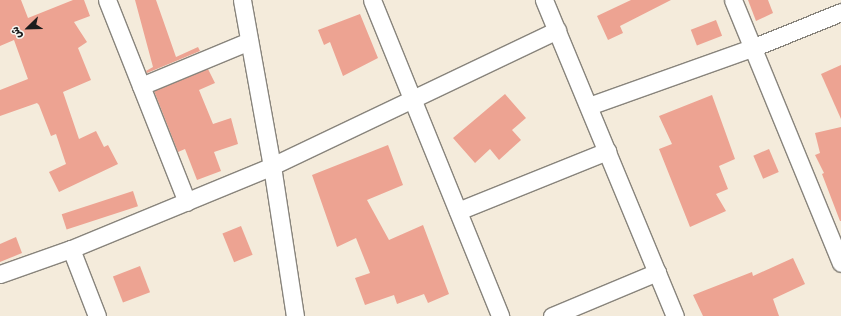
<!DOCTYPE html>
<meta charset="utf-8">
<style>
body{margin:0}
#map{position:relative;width:841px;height:316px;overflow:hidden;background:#f4ebdb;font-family:Kalam,"Playpen Sans Arabic",sans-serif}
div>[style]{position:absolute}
.building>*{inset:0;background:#eda392;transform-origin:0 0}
.roads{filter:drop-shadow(1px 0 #88847c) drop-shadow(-1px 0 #88847c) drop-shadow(0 1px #88847c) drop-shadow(0 -1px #88847c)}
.street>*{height:17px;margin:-8.5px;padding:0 8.5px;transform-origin:8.5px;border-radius:8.5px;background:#fff}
span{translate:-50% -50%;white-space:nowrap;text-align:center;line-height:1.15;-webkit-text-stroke:4px #f6f6f2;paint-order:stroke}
.north{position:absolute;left:8px;top:8px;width:40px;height:40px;-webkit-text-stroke:3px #f6f6f2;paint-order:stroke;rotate:247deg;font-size:11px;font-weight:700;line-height:16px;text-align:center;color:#1c1c1c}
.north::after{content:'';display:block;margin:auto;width:14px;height:18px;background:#1c1c1c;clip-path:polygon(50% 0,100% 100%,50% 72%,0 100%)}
</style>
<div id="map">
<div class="building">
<div style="clip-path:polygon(0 0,21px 0,28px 18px,73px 0,84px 0,90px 16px,74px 22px,87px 42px,78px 48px,91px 80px,63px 92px,79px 139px,96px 131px,104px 147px,108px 145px,118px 164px,59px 192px,49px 172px,66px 164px,56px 134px,51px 136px,39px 105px,37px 103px,0 116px,0 90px,28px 79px,14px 40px,0 46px)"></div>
<div style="clip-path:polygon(135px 0,156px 0,176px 57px,198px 47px,200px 51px,147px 73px,146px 71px,153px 67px)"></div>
<div style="clip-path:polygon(631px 0,671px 0,620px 26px,623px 33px,608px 40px,597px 16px)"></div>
<div style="clip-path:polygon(748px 0,768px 0,773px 13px,756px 21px)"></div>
<div style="clip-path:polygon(360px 14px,378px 58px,343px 76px,330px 42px,324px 45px,318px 30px)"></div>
<div style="left:716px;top:20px;width:17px;height:27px;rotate:69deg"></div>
<div style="clip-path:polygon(841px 65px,841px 119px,821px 74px)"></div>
<div style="clip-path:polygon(208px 69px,215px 83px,199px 90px,213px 124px,231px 118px,238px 144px,214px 152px,221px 171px,197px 180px,185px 149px,178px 152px,154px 91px)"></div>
<div style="clip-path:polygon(505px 94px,526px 118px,512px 130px,521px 140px,499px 160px,490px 149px,475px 163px,453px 138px)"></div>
<div style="clip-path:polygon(712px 95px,735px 159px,719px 166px,728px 189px,716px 194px,726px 211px,690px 227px,659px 149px,672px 144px,659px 116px)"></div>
<div style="clip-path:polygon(841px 127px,841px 221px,840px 221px,822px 174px,824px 173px,815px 155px,820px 153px,815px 133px)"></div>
<div style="clip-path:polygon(388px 145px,403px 185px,367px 200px,389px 240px,423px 225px,449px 294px,428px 303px,424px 294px,397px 304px,394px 295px,365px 305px,355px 278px,370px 273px,356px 238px,337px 247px,312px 175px)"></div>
<div style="left:769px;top:149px;width:25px;height:17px;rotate:67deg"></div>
<div style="left:133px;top:191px;width:16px;height:75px;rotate:72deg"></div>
<div style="left:241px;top:226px;width:31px;height:20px;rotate:68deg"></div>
<div style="clip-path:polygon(16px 237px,22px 253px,0 262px,0 244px)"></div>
<div style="clip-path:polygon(793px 258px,805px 284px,773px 299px,779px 316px,703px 316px,693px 295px,752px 272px,753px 276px)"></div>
<div style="left:140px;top:266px;width:28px;height:29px;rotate:69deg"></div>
</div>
<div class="roads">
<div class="street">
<div style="left:107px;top:0;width:217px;rotate:68.4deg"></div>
<div style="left:242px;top:0;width:169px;rotate:79.8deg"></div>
<div style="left:272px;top:166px;width:152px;rotate:81.3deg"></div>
<div style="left:372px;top:0;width:341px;rotate:67.9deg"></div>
<div style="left:544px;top:0;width:342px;rotate:67.5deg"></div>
<div style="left:733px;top:0;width:284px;rotate:67.7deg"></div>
<div style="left:141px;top:86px;width:117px;rotate:-22.6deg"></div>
<div style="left:589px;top:106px;width:173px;rotate:-19.6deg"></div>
<div style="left:752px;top:48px;width:96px;rotate:-22deg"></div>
<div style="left:458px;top:211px;width:161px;rotate:-21.9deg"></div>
<div style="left:71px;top:249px;width:72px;rotate:68.8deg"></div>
<div style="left:0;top:274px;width:75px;rotate:-19.4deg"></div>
<div style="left:71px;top:249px;width:217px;rotate:-22.4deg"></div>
<div style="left:272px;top:166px;width:316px;rotate:-25.5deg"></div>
<div style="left:552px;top:316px;width:114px;rotate:-22.7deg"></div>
</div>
</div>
<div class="north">ش</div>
</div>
